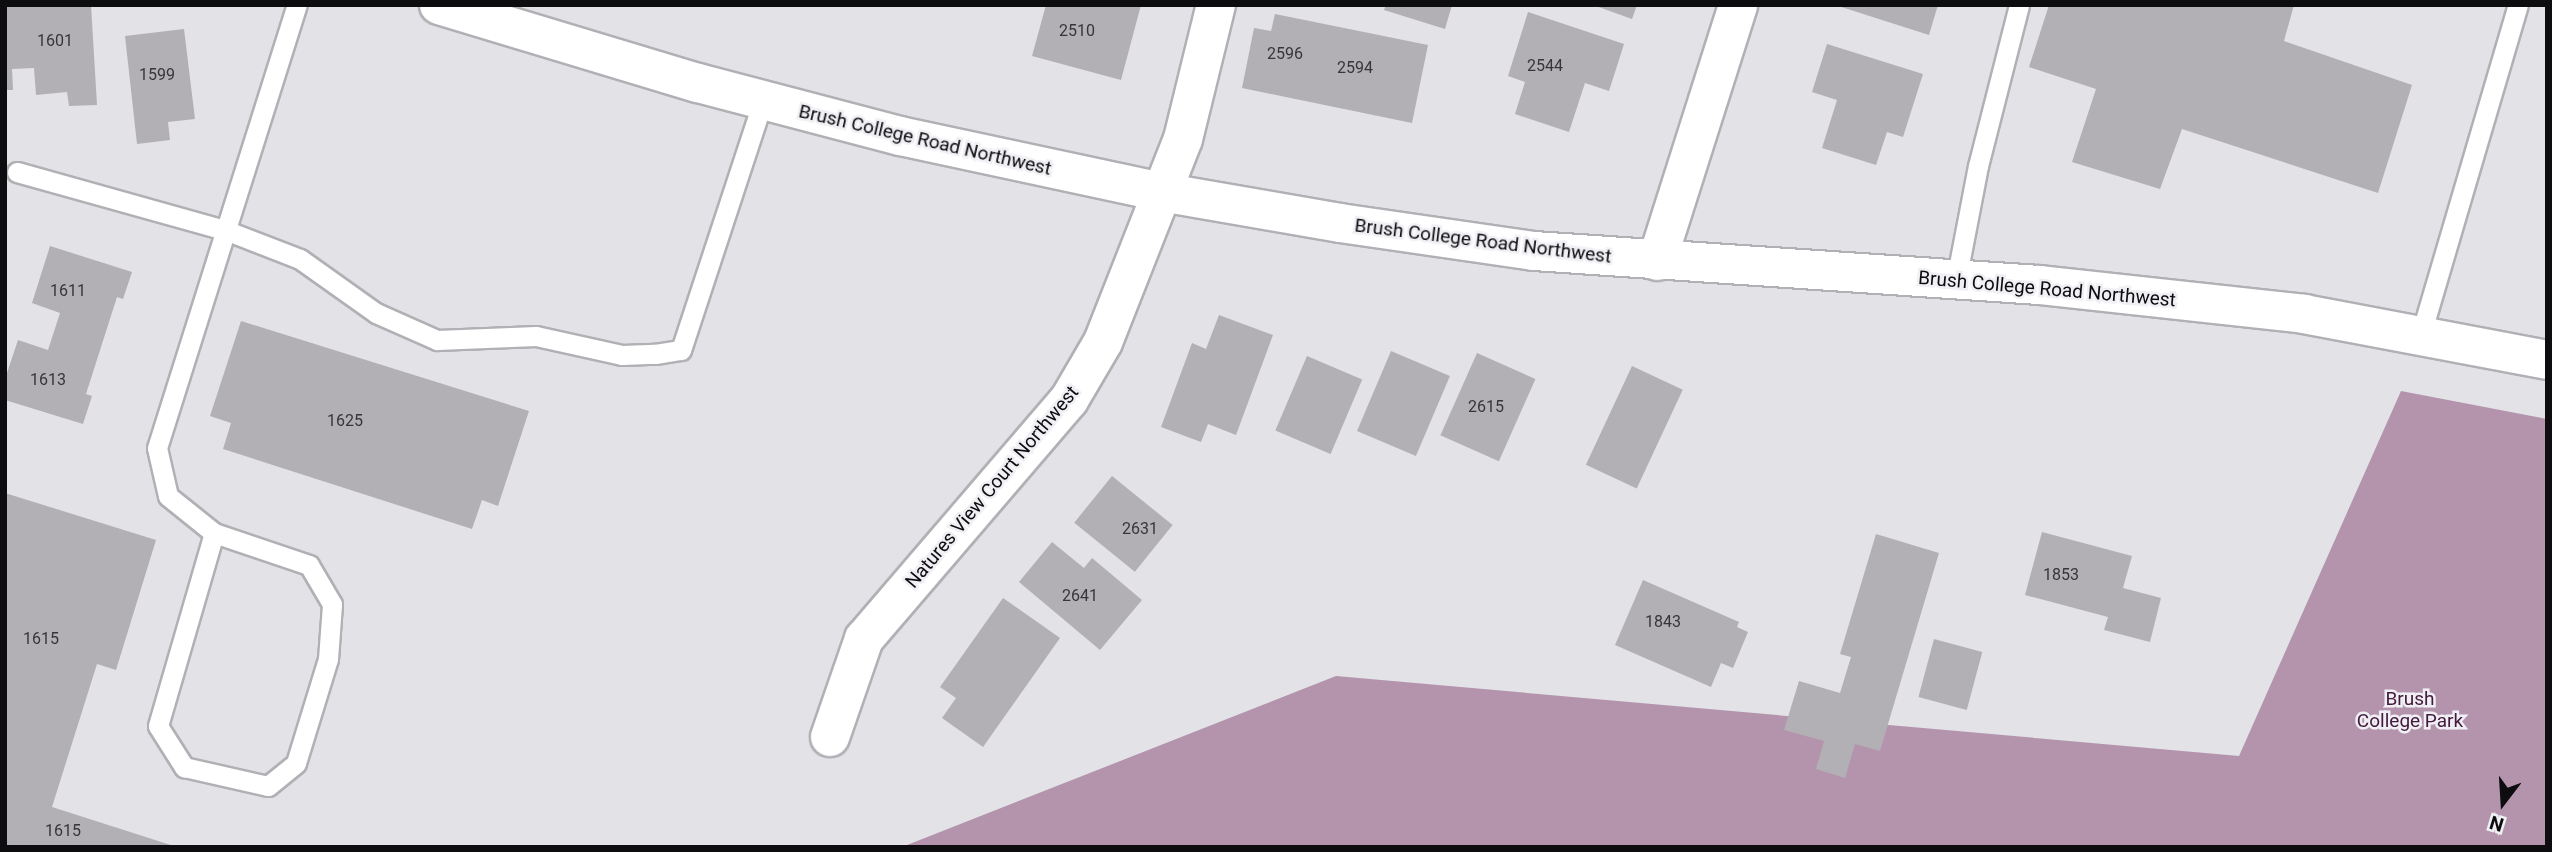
<!DOCTYPE html>
<style>
body{margin:0}
#map{position:relative;width:2552px;height:852px;overflow:hidden;background:#e2e2e7;font-family:Roboto,sans-serif}
div>[style]{position:absolute}
.forest>*{inset:0;background:#b494ad}
.building>*{inset:0;background:#b2b0b4;transform-origin:0 0}
.roads{filter:drop-shadow(2px 0 #b0b0b5) drop-shadow(-2px 0 #b0b0b5) drop-shadow(0 2px #b0b0b5) drop-shadow(0 -2px #b0b0b5)}
.lane>*{height:19px;margin:-9.5px;padding:0 9.5px;transform-origin:9.5px;border-radius:9.5px;background:#fff}
.street>*{height:38px;margin:-19px;padding:0 19px;transform-origin:19px;border-radius:19px;background:#fff}
.secondary>*{height:38px;margin:-19px;padding:0 19px;transform-origin:19px;border-radius:19px;background:#fff}
span{translate:-50% -50%;white-space:nowrap;text-align:center;line-height:1.15;-webkit-text-stroke:5px #efeff4;paint-order:stroke}
.number-label{font-size:16px;color:#363638}
.number-label span{-webkit-text-stroke-width:0}
.street-label{font-size:19px;color:#0d0d0f}
.park-label{font-size:19px;color:#431a3d}
.frame{position:absolute;inset:0;border:7px solid #0d0d0f;pointer-events:none}
.north{position:absolute;left:2468px;top:768px;width:70px;height:70px;-webkit-text-stroke:5px #efeff4;paint-order:stroke;rotate:197deg;font-size:19px;font-weight:700;line-height:28px;text-align:center;color:#0d0d0f}
.north::after{content:'';display:block;margin:auto;width:24px;height:32px;background:#0d0d0f;clip-path:polygon(50% 0,100% 100%,50% 72%,0 100%)}
</style>
<div id="map">
<div class="forest">
<div style="clip-path:polygon(2401px 391px,2547px 419px,2547px 847px,902px 847px,1336px 676px,2239px 756px)"></div>
</div>
<div class="building">
<div style="clip-path:polygon(5px 5px,91px 5px,97px 105px,69px 106px,67px 92px,36px 95px,34px 68px,12px 69px,13px 90px,5px 90px)"></div>
<div style="clip-path:polygon(1046px 5px,1141px 5px,1121px 80px,1032px 56px)"></div>
<div style="clip-path:polygon(1386px 5px,1452px 5px,1445px 29px,1384px 10px)"></div>
<div style="clip-path:polygon(1593px 5px,1637px 5px,1632px 19px)"></div>
<div style="clip-path:polygon(1835px 5px,1938px 5px,1929px 35px)"></div>
<div style="clip-path:polygon(2049px 5px,2294px 5px,2284px 41px,2412px 85px,2378px 193px,2182px 129px,2160px 189px,2072px 162px,2096px 89px,2029px 67px)"></div>
<div style="clip-path:polygon(1528px 12px,1624px 44px,1609px 91px,1585px 83px,1569px 132px,1515px 114px,1525px 82px,1508px 76px)"></div>
<div style="clip-path:polygon(1275px 14px,1428px 45px,1412px 123px,1242px 88px,1254px 28px,1271px 31px)"></div>
<div style="clip-path:polygon(184px 29px,195px 119px,168px 122px,170px 140px,137px 144px,125px 36px)"></div>
<div style="clip-path:polygon(1827px 44px,1923px 74px,1903px 137px,1887px 132px,1876px 165px,1822px 148px,1837px 100px,1812px 92px)"></div>
<div style="clip-path:polygon(50px 246px,132px 272px,123px 299px,117px 297px,86px 394px,92px 396px,83px 424px,5px 400px,5px 379px,18px 340px,48px 350px,60px 313px,32px 303px)"></div>
<div style="clip-path:polygon(1219px 315px,1273px 335px,1236px 435px,1208px 424px,1201px 442px,1161px 427px,1192px 343px,1206px 349px)"></div>
<div style="clip-path:polygon(241px 321px,529px 411px,498px 506px,482px 500px,472px 529px,223px 449px,231px 423px,210px 416px)"></div>
<div style="left:1391px;top:351px;width:64px;height:87px;rotate:23deg"></div>
<div style="left:1477px;top:353px;width:64px;height:90px;rotate:24deg"></div>
<div style="left:1307px;top:356px;width:60px;height:81px;rotate:23deg"></div>
<div style="left:1632px;top:366px;width:56px;height:109px;rotate:25deg"></div>
<div style="left:1112px;top:476px;width:78px;height:60px;rotate:39deg"></div>
<div style="clip-path:polygon(5px 493px,156px 540px,116px 670px,97px 664px,52px 807px,177px 847px,5px 847px)"></div>
<div style="clip-path:polygon(2042px 532px,2132px 556px,2123px 588px,2161px 598px,2150px 642px,2104px 630px,2108px 617px,2025px 595px)"></div>
<div style="clip-path:polygon(1876px 534px,1939px 553px,1880px 751px,1855px 744px,1845px 778px,1816px 769px,1824px 741px,1784px 730px,1799px 681px,1840px 693px,1851px 657px,1840px 654px)"></div>
<div style="clip-path:polygon(1052px 542px,1084px 568px,1092px 558px,1142px 600px,1100px 650px,1019px 582px)"></div>
<div style="clip-path:polygon(1643px 580px,1739px 622px,1737px 627px,1748px 632px,1733px 668px,1721px 663px,1711px 687px,1615px 645px)"></div>
<div style="clip-path:polygon(1003px 598px,1060px 638px,983px 747px,942px 718px,956px 698px,940px 687px)"></div>
<div style="left:1934px;top:639px;width:50px;height:60px;rotate:15deg"></div>
</div>
<div class="roads">
<div class="lane">
<div style="left:17px;top:172px;width:216px;rotate:15.6deg"></div>
<div style="left:225px;top:230px;width:80px;rotate:21.1deg"></div>
<div style="left:300px;top:259px;width:93px;rotate:35.4deg"></div>
<div style="left:376px;top:313px;width:67px;rotate:23.9deg"></div>
<div style="left:437px;top:340px;width:99px;rotate:-2.3deg"></div>
<div style="left:536px;top:336px;width:88px;rotate:12.5deg"></div>
<div style="left:622px;top:355px;width:33px;rotate:-2deg"></div>
<div style="left:655px;top:354px;width:26px;rotate:-9deg"></div>
<div style="left:681px;top:350px;width:263px;rotate:-71.8deg"></div>
<div style="left:1956px;top:280px;width:116px;rotate:-79.1deg"></div>
<div style="left:1978px;top:166px;width:166px;rotate:-75.7deg"></div>
<div style="left:2421px;top:334px;width:343px;rotate:-73.6deg"></div>
<div style="left:214px;top:533px;width:201px;rotate:106.2deg"></div>
<div style="left:158px;top:726px;width:49px;rotate:57.6deg"></div>
<div style="left:184px;top:767px;width:86px;rotate:12.7deg"></div>
<div style="left:268px;top:786px;width:36px;rotate:-39deg"></div>
<div style="left:296px;top:763px;width:109px;rotate:-72.9deg"></div>
<div style="left:328px;top:659px;width:55px;rotate:-85.8deg"></div>
<div style="left:332px;top:604px;width:45px;rotate:-120.5deg"></div>
<div style="left:309px;top:565px;width:100px;rotate:-161.4deg"></div>
<div style="left:214px;top:533px;width:59px;rotate:-141.2deg"></div>
<div style="left:168px;top:496px;width:49px;rotate:-102.9deg"></div>
<div style="left:157px;top:448px;width:465px;rotate:-72.5deg"></div>
</div>
<div class="street">
<div style="left:1657px;top:261px;width:269px;rotate:-72.4deg"></div>
<div style="left:830px;top:737px;width:104px;rotate:-70.9deg"></div>
<div style="left:864px;top:639px;width:315px;rotate:-49.4deg"></div>
<div style="left:1069px;top:400px;width:67px;rotate:-59.6deg"></div>
<div style="left:1103px;top:342px;width:218px;rotate:-68.5deg"></div>
<div style="left:1183px;top:139px;width:138px;rotate:-76.2deg"></div>
</div>
<div class="secondary">
<div style="left:439px;top:5px;width:270px;rotate:16.8deg"></div>
<div style="left:698px;top:83px;width:209px;rotate:14.7deg"></div>
<div style="left:900px;top:136px;width:267px;rotate:12.1deg"></div>
<div style="left:1161px;top:192px;width:182px;rotate:9.8deg"></div>
<div style="left:1340px;top:223px;width:196px;rotate:8.2deg"></div>
<div style="left:1534px;top:251px;width:506px;rotate:3.85deg"></div>
<div style="left:2039px;top:285px;width:267px;rotate:6.2deg"></div>
<div style="left:2304px;top:314px;width:247px;rotate:10.7deg"></div>
</div>
</div>
<div class="number-label">
<span style="left:1077px;top:31px">2510</span>
<span style="left:55px;top:41px">1601</span>
<span style="left:1285px;top:54px">2596</span>
<span style="left:1545px;top:66px">2544</span>
<span style="left:1355px;top:68px">2594</span>
<span style="left:157px;top:75px">1599</span>
<span style="left:68px;top:291px">1611</span>
<span style="left:48px;top:380px">1613</span>
<span style="left:1486px;top:407px">2615</span>
<span style="left:345px;top:421px">1625</span>
<span style="left:1140px;top:529px">2631</span>
<span style="left:2061px;top:575px">1853</span>
<span style="left:1080px;top:596px">2641</span>
<span style="left:1663px;top:622px">1843</span>
<span style="left:41px;top:639px">1615</span>
<span style="left:63px;top:831px">1615</span>
</div>
<div class="street-label">
<span style="left:925px;top:140px;rotate:13deg">Brush College Road Northwest</span>
<span style="left:1483px;top:241px;rotate:7deg">Brush College Road Northwest</span>
<span style="left:2047px;top:289px;rotate:5deg">Brush College Road Northwest</span>
<span style="left:992px;top:487px;rotate:-50deg">Natures View Court Northwest</span>
</div>
<div class="park-label">
<span style="left:2410px;top:710px">Brush<br>College Park</span>
</div>
<div class="frame"></div>
<div class="north">N</div>
</div>
